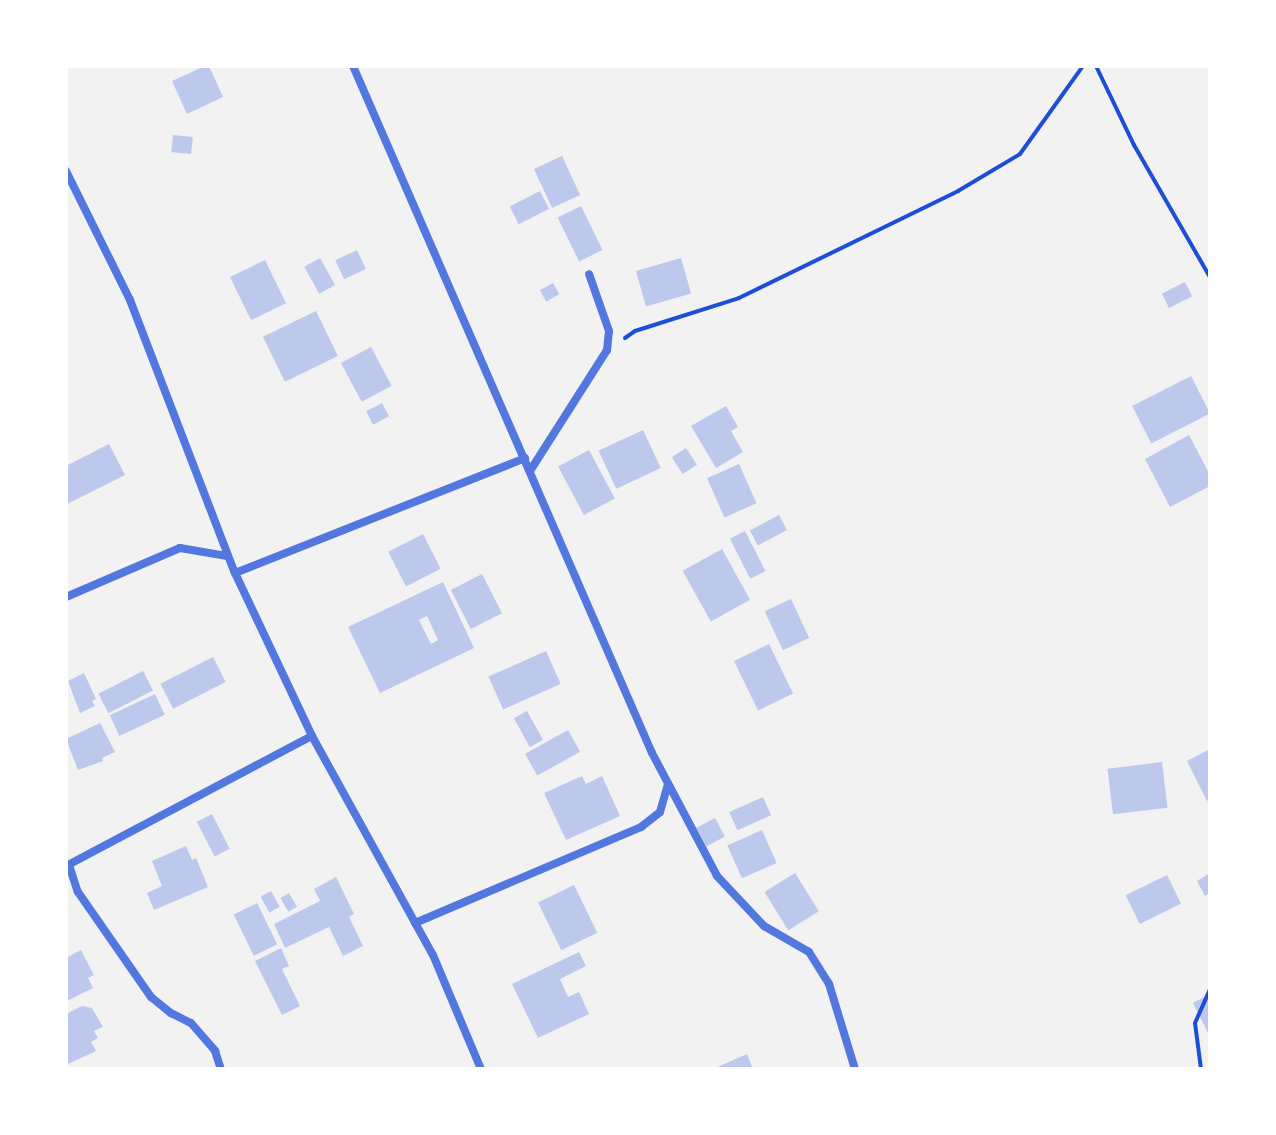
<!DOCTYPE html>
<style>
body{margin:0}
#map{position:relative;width:1276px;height:1135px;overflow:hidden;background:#f2f2f2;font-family:Figtree,sans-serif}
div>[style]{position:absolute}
.building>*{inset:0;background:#bdc9ec;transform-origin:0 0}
.path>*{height:4px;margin:-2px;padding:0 2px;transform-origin:2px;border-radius:2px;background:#1d4ed8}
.minor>*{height:8px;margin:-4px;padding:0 4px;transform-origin:4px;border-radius:4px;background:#5277de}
span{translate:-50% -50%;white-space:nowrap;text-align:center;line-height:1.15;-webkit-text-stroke:6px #fff;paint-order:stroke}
.frame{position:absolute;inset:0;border:68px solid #fff;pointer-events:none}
</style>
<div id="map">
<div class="building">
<div style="clip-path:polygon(205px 66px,209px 66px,223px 97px,187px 114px,172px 81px)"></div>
<div style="left:173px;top:135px;width:20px;height:17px;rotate:6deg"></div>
<div style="left:562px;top:156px;width:43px;height:31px;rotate:65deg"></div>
<div style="left:540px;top:191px;width:20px;height:34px;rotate:63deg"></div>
<div style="left:581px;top:206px;width:49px;height:26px;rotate:64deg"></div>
<div style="left:357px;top:250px;width:21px;height:24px;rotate:65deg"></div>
<div style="left:320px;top:258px;width:31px;height:18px;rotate:61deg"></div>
<div style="left:681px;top:258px;width:37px;height:47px;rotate:74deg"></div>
<div style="left:265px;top:260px;width:48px;height:39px;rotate:64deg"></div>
<div style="left:1185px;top:282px;width:16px;height:26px;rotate:63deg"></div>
<div style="left:553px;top:283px;width:13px;height:15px;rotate:61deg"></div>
<div style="left:316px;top:311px;width:50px;height:59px;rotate:64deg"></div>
<div style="left:371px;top:347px;width:44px;height:34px;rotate:62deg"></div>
<div style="left:1191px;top:376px;width:42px;height:66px;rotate:63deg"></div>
<div style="left:382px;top:403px;width:15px;height:18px;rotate:62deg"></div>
<div style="clip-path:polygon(726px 406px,738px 427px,731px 431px,743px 452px,716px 468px,691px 426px)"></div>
<div style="left:643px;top:430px;width:42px;height:49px;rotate:65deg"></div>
<div style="clip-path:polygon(1189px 435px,1210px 475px,1210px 486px,1170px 507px,1145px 459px)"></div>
<div style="clip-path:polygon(109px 444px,125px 475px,67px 504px,66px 466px)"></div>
<div style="left:686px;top:448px;width:20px;height:17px;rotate:57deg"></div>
<div style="left:589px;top:450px;width:55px;height:35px;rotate:62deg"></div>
<div style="left:739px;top:464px;width:43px;height:35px;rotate:66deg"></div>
<div style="left:779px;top:515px;width:17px;height:33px;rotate:62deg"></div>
<div style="left:745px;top:531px;width:45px;height:17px;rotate:63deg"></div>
<div style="left:423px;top:534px;width:39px;height:39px;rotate:63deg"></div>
<div style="left:722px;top:549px;width:58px;height:45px;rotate:61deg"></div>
<div style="left:482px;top:574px;width:44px;height:35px;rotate:63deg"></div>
<div style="clip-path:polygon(evenodd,443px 582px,474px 648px,380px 693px,348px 627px,443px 582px,427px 616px,438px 640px,431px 644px,419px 620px,427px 616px)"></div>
<div style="left:791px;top:599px;width:43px;height:29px;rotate:65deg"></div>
<div style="left:769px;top:644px;width:55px;height:39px;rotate:64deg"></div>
<div style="left:546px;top:651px;width:36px;height:63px;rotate:66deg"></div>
<div style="left:213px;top:657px;width:28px;height:59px;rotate:63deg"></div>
<div style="left:143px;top:671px;width:22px;height:50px;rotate:63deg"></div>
<div style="clip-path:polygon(84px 673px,96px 699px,92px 701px,95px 706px,80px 713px,68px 681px)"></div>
<div style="left:155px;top:694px;width:23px;height:50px;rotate:65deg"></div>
<div style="left:527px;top:711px;width:33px;height:15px;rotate:61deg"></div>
<div style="clip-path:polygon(100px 723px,115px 752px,102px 758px,103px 761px,78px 770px,66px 739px)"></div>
<div style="left:568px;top:730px;width:25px;height:49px;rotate:61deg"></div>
<div style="clip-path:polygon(1210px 749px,1210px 799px,1207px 801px,1187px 761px)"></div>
<div style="left:1162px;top:762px;width:46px;height:55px;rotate:83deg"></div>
<div style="clip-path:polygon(582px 776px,586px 784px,602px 776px,620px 816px,566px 840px,544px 793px)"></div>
<div style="left:763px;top:797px;width:20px;height:37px;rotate:66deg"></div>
<div style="left:212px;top:814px;width:39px;height:17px;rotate:63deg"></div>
<div style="left:715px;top:818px;width:21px;height:21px;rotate:62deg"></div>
<div style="left:762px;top:830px;width:36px;height:38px;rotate:66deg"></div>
<div style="clip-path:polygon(186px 846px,192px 860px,196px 858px,208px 887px,154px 910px,147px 893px,162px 886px,152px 861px)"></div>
<div style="left:795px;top:873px;width:45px;height:36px;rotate:58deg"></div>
<div style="clip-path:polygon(1210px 873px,1210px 893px,1205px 896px,1197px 881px)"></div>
<div style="left:1167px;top:875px;width:32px;height:46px;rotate:64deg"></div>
<div style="clip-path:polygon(336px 877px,354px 914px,349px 917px,363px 946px,343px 956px,329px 927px,285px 948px,274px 924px,320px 901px,314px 889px)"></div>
<div style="left:574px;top:885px;width:53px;height:40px;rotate:64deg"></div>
<div style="left:271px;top:891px;width:18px;height:12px;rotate:61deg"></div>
<div style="left:289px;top:893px;width:16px;height:10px;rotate:60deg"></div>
<div style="left:257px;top:903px;width:46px;height:26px;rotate:64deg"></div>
<div style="clip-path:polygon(281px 948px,289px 966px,282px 969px,300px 1006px,282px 1015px,255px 961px)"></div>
<div style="clip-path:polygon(81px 950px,94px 975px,88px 978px,93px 988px,67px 1001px,66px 958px)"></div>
<div style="clip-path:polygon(579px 952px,586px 966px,560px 979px,568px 997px,579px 992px,589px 1014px,538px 1038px,512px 984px)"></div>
<div style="clip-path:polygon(1210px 994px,1210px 1037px,1193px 1003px)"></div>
<div style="clip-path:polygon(82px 1006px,92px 1008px,103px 1027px,94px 1031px,98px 1038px,91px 1042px,96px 1051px,66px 1065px,66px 1014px)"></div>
<div style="clip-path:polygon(747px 1054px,753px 1069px,713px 1069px)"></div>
</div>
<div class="path">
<div style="left:1096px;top:66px;width:88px;rotate:64.3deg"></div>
<div style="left:1134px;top:145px;width:152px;rotate:60.1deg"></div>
<div style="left:625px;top:338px;width:12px;rotate:-35deg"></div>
<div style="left:635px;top:331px;width:109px;rotate:-17.6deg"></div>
<div style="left:739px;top:298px;width:244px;rotate:-26deg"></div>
<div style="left:958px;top:191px;width:72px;rotate:-30.8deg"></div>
<div style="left:1020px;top:154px;width:108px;rotate:-54.4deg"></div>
<div style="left:1201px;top:1069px;width:46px;rotate:-97.4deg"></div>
<div style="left:1195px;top:1023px;width:36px;rotate:-66deg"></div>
</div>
<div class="minor">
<div style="left:353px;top:66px;width:749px;rotate:66.48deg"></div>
<div style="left:652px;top:753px;width:139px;rotate:62.1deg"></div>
<div style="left:717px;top:876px;width:69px;rotate:46.8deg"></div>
<div style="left:764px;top:926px;width:52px;rotate:30deg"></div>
<div style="left:809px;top:952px;width:38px;rotate:58deg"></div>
<div style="left:829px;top:984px;width:89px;rotate:73deg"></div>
<div style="left:66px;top:171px;width:144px;rotate:63.6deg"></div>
<div style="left:130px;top:300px;width:292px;rotate:69deg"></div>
<div style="left:235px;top:573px;width:180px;rotate:64.7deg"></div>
<div style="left:312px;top:736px;width:250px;rotate:61.1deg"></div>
<div style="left:433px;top:955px;width:124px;rotate:67.2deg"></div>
<div style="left:530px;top:471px;width:143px;rotate:-57.5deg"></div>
<div style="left:607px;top:350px;width:19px;rotate:-84deg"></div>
<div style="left:609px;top:331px;width:60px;rotate:-109.3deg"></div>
<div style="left:235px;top:573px;width:312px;rotate:-21.6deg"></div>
<div style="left:66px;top:597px;width:124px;rotate:-23.3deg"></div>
<div style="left:180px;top:548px;width:48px;rotate:9.7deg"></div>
<div style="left:69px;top:865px;width:28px;rotate:72deg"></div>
<div style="left:78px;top:892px;width:128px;rotate:55.2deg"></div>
<div style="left:151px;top:997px;width:26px;rotate:39deg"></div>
<div style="left:171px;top:1013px;width:22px;rotate:27deg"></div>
<div style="left:191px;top:1023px;width:37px;rotate:49deg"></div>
<div style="left:215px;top:1051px;width:19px;rotate:72deg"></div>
<div style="left:66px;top:866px;width:278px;rotate:-27.9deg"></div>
<div style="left:415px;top:923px;width:246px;rotate:-23deg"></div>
<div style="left:641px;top:827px;width:24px;rotate:-38deg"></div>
<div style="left:660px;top:812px;width:29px;rotate:-74deg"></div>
</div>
<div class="frame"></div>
</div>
